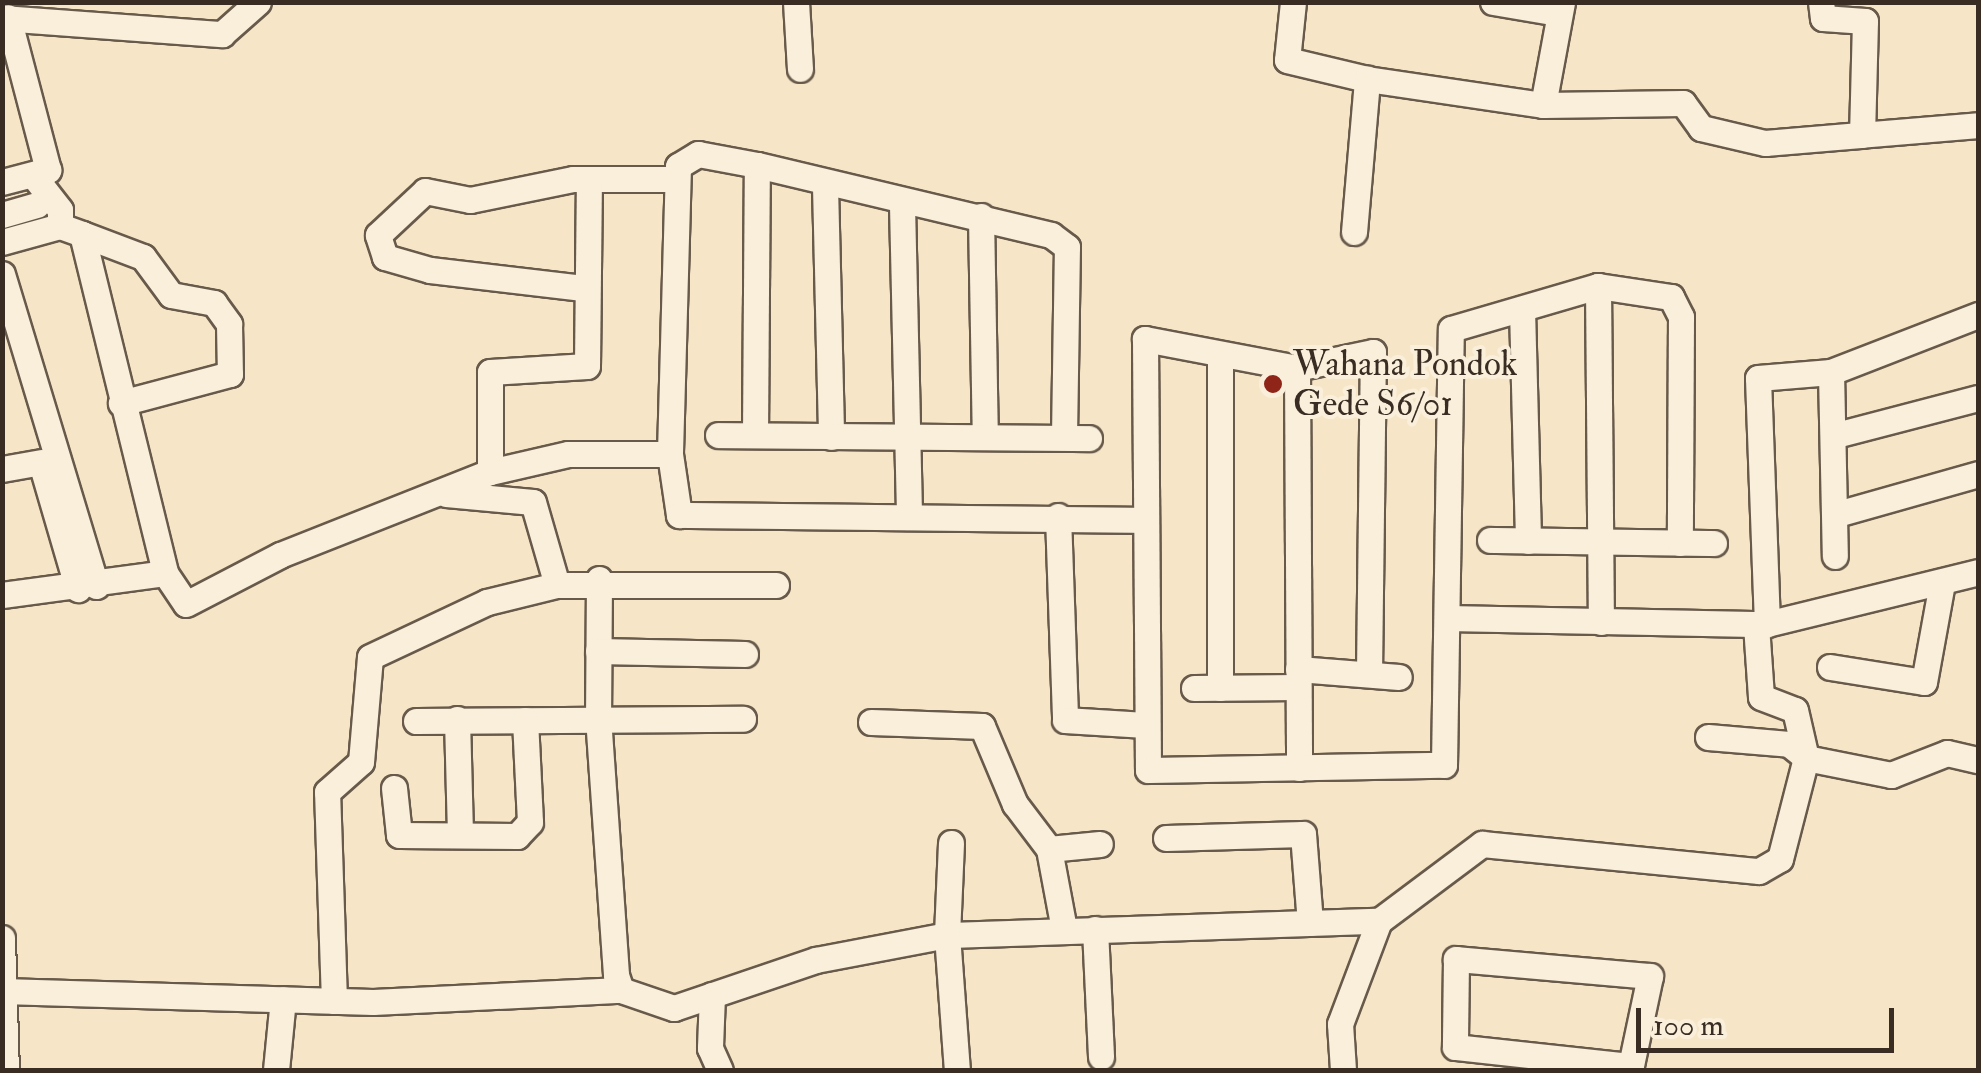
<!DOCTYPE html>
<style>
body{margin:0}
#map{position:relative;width:1981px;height:1073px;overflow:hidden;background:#f6e6c7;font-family:"IM FELL Double Pica",serif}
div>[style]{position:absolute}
.roads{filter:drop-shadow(2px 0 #685a4b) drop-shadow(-2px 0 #685a4b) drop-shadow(0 2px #685a4b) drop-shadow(0 -2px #685a4b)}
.minor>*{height:25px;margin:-12.5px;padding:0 12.5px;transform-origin:12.5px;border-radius:12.5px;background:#f9efdb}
.dots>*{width:28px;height:28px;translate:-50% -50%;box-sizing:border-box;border:5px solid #f9efdb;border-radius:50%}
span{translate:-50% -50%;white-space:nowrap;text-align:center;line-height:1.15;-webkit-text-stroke:8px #f9efdb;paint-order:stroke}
.poi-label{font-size:35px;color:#392c22}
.left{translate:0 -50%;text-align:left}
.frame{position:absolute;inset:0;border:5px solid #392c22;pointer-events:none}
.scale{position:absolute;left:1636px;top:1008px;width:258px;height:45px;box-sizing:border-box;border:5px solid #392c22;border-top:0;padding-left:12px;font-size:30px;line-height:35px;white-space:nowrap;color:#392c22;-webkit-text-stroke:8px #f9efdb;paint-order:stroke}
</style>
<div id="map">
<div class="roads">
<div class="minor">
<div style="left:796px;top:2px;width:67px;rotate:86.6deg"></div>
<div style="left:1293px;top:2px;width:58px;rotate:95.9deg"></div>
<div style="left:1287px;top:60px;width:82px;rotate:13.4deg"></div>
<div style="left:1367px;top:79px;width:178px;rotate:8.4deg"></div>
<div style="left:1543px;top:105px;width:140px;rotate:-0.8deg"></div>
<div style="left:1683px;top:103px;width:31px;rotate:54deg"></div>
<div style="left:1701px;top:128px;width:66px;rotate:13.2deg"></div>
<div style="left:1765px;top:143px;width:214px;rotate:-4.8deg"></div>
<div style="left:1493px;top:2px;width:67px;rotate:9.5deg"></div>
<div style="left:1821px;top:2px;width:16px;rotate:83deg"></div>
<div style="left:1823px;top:18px;width:42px;rotate:4.1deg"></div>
<div style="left:1865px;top:21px;width:114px;rotate:91.5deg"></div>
<div style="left:2px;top:18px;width:221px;rotate:4.2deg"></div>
<div style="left:222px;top:34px;width:48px;rotate:-41.6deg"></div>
<div style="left:1543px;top:105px;width:105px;rotate:-79.5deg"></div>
<div style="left:36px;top:179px;width:39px;rotate:52deg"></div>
<div style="left:60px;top:210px;width:16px;rotate:90deg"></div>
<div style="left:2px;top:182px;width:48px;rotate:-14.6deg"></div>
<div style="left:48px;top:170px;width:158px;rotate:-104.7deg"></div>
<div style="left:825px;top:186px;width:251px;rotate:88.6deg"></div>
<div style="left:902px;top:205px;width:312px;rotate:88.7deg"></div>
<div style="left:2px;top:215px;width:36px;rotate:-16deg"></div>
<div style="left:981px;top:216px;width:219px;rotate:89deg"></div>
<div style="left:1354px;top:232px;width:154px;rotate:-85.1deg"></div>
<div style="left:82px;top:234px;width:65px;rotate:20.7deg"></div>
<div style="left:143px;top:257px;width:47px;rotate:53.6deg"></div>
<div style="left:171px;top:295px;width:44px;rotate:10.5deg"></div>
<div style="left:214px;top:303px;width:26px;rotate:54deg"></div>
<div style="left:229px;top:324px;width:50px;rotate:88.9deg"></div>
<div style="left:230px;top:374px;width:113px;rotate:165.1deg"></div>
<div style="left:2px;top:242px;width:60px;rotate:-15.4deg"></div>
<div style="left:60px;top:226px;width:23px;rotate:20deg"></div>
<div style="left:82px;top:234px;width:349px;rotate:76.2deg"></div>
<div style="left:165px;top:573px;width:37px;rotate:56deg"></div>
<div style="left:186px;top:604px;width:106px;rotate:-27.5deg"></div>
<div style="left:280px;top:555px;width:226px;rotate:-21.6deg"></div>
<div style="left:490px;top:472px;width:80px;rotate:-13deg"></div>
<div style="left:568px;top:454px;width:102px"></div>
<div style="left:2px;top:274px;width:326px;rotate:73.2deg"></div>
<div style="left:1598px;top:286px;width:336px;rotate:89.5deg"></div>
<div style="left:583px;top:288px;width:154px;rotate:-173.3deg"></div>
<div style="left:430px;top:270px;width:47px;rotate:-163.9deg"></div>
<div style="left:385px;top:257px;width:23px;rotate:-108deg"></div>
<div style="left:378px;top:235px;width:64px;rotate:-43.1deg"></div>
<div style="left:425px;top:191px;width:46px;rotate:11.3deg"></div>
<div style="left:470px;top:200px;width:105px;rotate:-11.5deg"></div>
<div style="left:573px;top:179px;width:100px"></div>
<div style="left:1522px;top:309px;width:232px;rotate:88.5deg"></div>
<div style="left:1220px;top:359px;width:329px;rotate:90deg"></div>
<div style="left:1297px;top:368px;width:400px;rotate:89.7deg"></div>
<div style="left:1831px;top:372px;width:184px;rotate:88.8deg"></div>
<div style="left:718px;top:435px;width:371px;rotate:0.5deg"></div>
<div style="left:755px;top:435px;width:270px;rotate:-89.6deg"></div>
<div style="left:1836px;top:435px;width:147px;rotate:-14.6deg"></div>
<div style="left:1064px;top:436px;width:189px;rotate:-89.1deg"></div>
<div style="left:1067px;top:247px;width:20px;rotate:-143deg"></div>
<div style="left:1051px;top:235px;width:302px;rotate:-166.6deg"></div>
<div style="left:757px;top:165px;width:60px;rotate:-169.4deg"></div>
<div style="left:698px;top:154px;width:23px;rotate:149deg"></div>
<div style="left:678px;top:166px;width:288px;rotate:91.6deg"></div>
<div style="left:670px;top:454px;width:62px;rotate:81.6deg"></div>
<div style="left:679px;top:515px;width:461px;rotate:0.6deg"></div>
<div style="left:2px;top:469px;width:40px;rotate:-10deg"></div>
<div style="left:490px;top:472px;width:100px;rotate:-90deg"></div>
<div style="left:490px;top:372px;width:97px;rotate:-3.5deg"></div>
<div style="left:587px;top:366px;width:187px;rotate:-89.4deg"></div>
<div style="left:44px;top:473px;width:121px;rotate:73.7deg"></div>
<div style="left:446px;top:494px;width:87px;rotate:5.3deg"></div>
<div style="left:533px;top:502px;width:86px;rotate:73.9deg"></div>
<div style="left:1837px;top:514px;width:147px;rotate:-15.8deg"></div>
<div style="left:1058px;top:516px;width:204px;rotate:88deg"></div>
<div style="left:1065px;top:720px;width:80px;rotate:3.6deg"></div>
<div style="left:1490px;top:540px;width:224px;rotate:0.8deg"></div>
<div style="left:599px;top:579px;width:138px;rotate:90.4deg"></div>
<div style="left:598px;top:717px;width:259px;rotate:86deg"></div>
<div style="left:616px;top:975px;width:16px;rotate:72deg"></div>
<div style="left:621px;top:990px;width:56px;rotate:18.8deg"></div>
<div style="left:674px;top:1008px;width:150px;rotate:-18.7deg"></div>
<div style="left:816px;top:960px;width:133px;rotate:-10.8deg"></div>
<div style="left:947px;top:935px;width:432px;rotate:-1.9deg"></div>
<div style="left:1379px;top:921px;width:129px;rotate:-36.8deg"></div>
<div style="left:1482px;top:844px;width:278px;rotate:5.6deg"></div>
<div style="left:1759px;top:871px;width:24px;rotate:-30deg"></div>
<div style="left:1780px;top:859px;width:104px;rotate:-75.6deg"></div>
<div style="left:1806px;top:758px;width:87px;rotate:11.3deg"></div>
<div style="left:1891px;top:775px;width:60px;rotate:-21.4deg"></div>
<div style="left:1947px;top:753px;width:32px;rotate:13deg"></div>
<div style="left:2px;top:595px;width:164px;rotate:-7.7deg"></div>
<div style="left:1447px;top:618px;width:320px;rotate:1.1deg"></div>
<div style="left:1767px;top:624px;width:217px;rotate:-13.8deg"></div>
<div style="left:1767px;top:624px;width:246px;rotate:-92.1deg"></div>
<div style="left:1758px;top:378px;width:73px;rotate:-4.7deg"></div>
<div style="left:1831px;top:372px;width:158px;rotate:-21.2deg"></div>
<div style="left:1756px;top:625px;width:72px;rotate:86deg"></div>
<div style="left:1761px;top:697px;width:36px;rotate:21deg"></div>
<div style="left:1795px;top:710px;width:49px;rotate:77.1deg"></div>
<div style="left:598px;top:651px;width:147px;rotate:1.2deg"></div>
<div style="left:1830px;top:667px;width:95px;rotate:9.1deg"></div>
<div style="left:1924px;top:682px;width:101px;rotate:-79.7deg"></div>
<div style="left:1298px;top:669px;width:101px;rotate:4.5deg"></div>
<div style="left:1369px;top:674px;width:322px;rotate:-89.3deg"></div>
<div style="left:1373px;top:352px;width:78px;rotate:168.1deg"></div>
<div style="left:1297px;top:368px;width:155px;rotate:-169.2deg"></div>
<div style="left:1145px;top:339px;width:431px;rotate:89.6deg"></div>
<div style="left:1148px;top:770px;width:296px;rotate:-1deg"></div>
<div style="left:1444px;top:765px;width:436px;rotate:-89.1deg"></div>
<div style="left:1451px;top:329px;width:153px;rotate:-16.3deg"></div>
<div style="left:1598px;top:286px;width:74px;rotate:8.6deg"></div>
<div style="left:1671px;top:297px;width:22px;rotate:63deg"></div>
<div style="left:1681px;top:317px;width:226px;rotate:90.3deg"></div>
<div style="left:1194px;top:688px;width:104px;rotate:-0.6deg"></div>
<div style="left:457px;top:719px;width:115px;rotate:88.5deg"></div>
<div style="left:416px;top:721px;width:327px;rotate:-0.4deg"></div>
<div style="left:871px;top:722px;width:111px;rotate:2.1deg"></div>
<div style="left:982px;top:726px;width:85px;rotate:67.1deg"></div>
<div style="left:1015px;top:804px;width:56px;rotate:52.9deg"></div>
<div style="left:1049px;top:849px;width:81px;rotate:79.4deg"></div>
<div style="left:1708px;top:737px;width:81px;rotate:4.9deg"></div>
<div style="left:1789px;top:744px;width:22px;rotate:39deg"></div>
<div style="left:394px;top:788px;width:47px;rotate:83.9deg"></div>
<div style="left:399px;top:835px;width:118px;rotate:0.5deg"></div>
<div style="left:517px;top:836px;width:19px;rotate:-47deg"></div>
<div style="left:530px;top:822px;width:102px;rotate:-92.8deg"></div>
<div style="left:1166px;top:838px;width:137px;rotate:-1.7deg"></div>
<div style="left:1303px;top:834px;width:89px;rotate:85.5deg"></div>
<div style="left:951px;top:843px;width:92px;rotate:92.5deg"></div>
<div style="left:947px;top:935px;width:135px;rotate:85.8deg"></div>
<div style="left:1049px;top:849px;width:51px;rotate:-5.6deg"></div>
<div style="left:1095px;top:929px;width:128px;rotate:87.3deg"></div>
<div style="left:2px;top:938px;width:132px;rotate:88.3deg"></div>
<div style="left:2px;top:991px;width:371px;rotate:1.7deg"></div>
<div style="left:373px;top:1002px;width:248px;rotate:-2.8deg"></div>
<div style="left:712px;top:995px;width:53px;rotate:92.2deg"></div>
<div style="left:710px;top:1048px;width:24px;rotate:66deg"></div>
<div style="left:334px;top:1001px;width:209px;rotate:-91.9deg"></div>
<div style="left:327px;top:792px;width:45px;rotate:-41.4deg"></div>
<div style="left:361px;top:762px;width:105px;rotate:-85.1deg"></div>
<div style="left:370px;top:657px;width:129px;rotate:-25.2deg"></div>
<div style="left:487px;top:602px;width:72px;rotate:-13.7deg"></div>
<div style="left:557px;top:585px;width:219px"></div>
<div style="left:276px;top:1070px;width:71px;rotate:-84.4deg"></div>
<div style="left:1343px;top:1070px;width:46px;rotate:-93.7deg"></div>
<div style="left:1340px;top:1024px;width:110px;rotate:-69.3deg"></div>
<div style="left:1630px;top:1070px;width:96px;rotate:-78deg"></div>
<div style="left:1650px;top:976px;width:195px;rotate:-175deg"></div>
<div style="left:1456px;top:959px;width:88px;rotate:90.7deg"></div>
<div style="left:1455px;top:1047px;width:177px;rotate:6.2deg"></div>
</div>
</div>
<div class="dots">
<div style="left:1273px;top:384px;background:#8f2418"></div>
</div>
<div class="poi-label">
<span class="left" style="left:1293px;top:384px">Wahana Pondok<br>Gede S6/01</span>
</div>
<div class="frame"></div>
<div class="scale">100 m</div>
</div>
